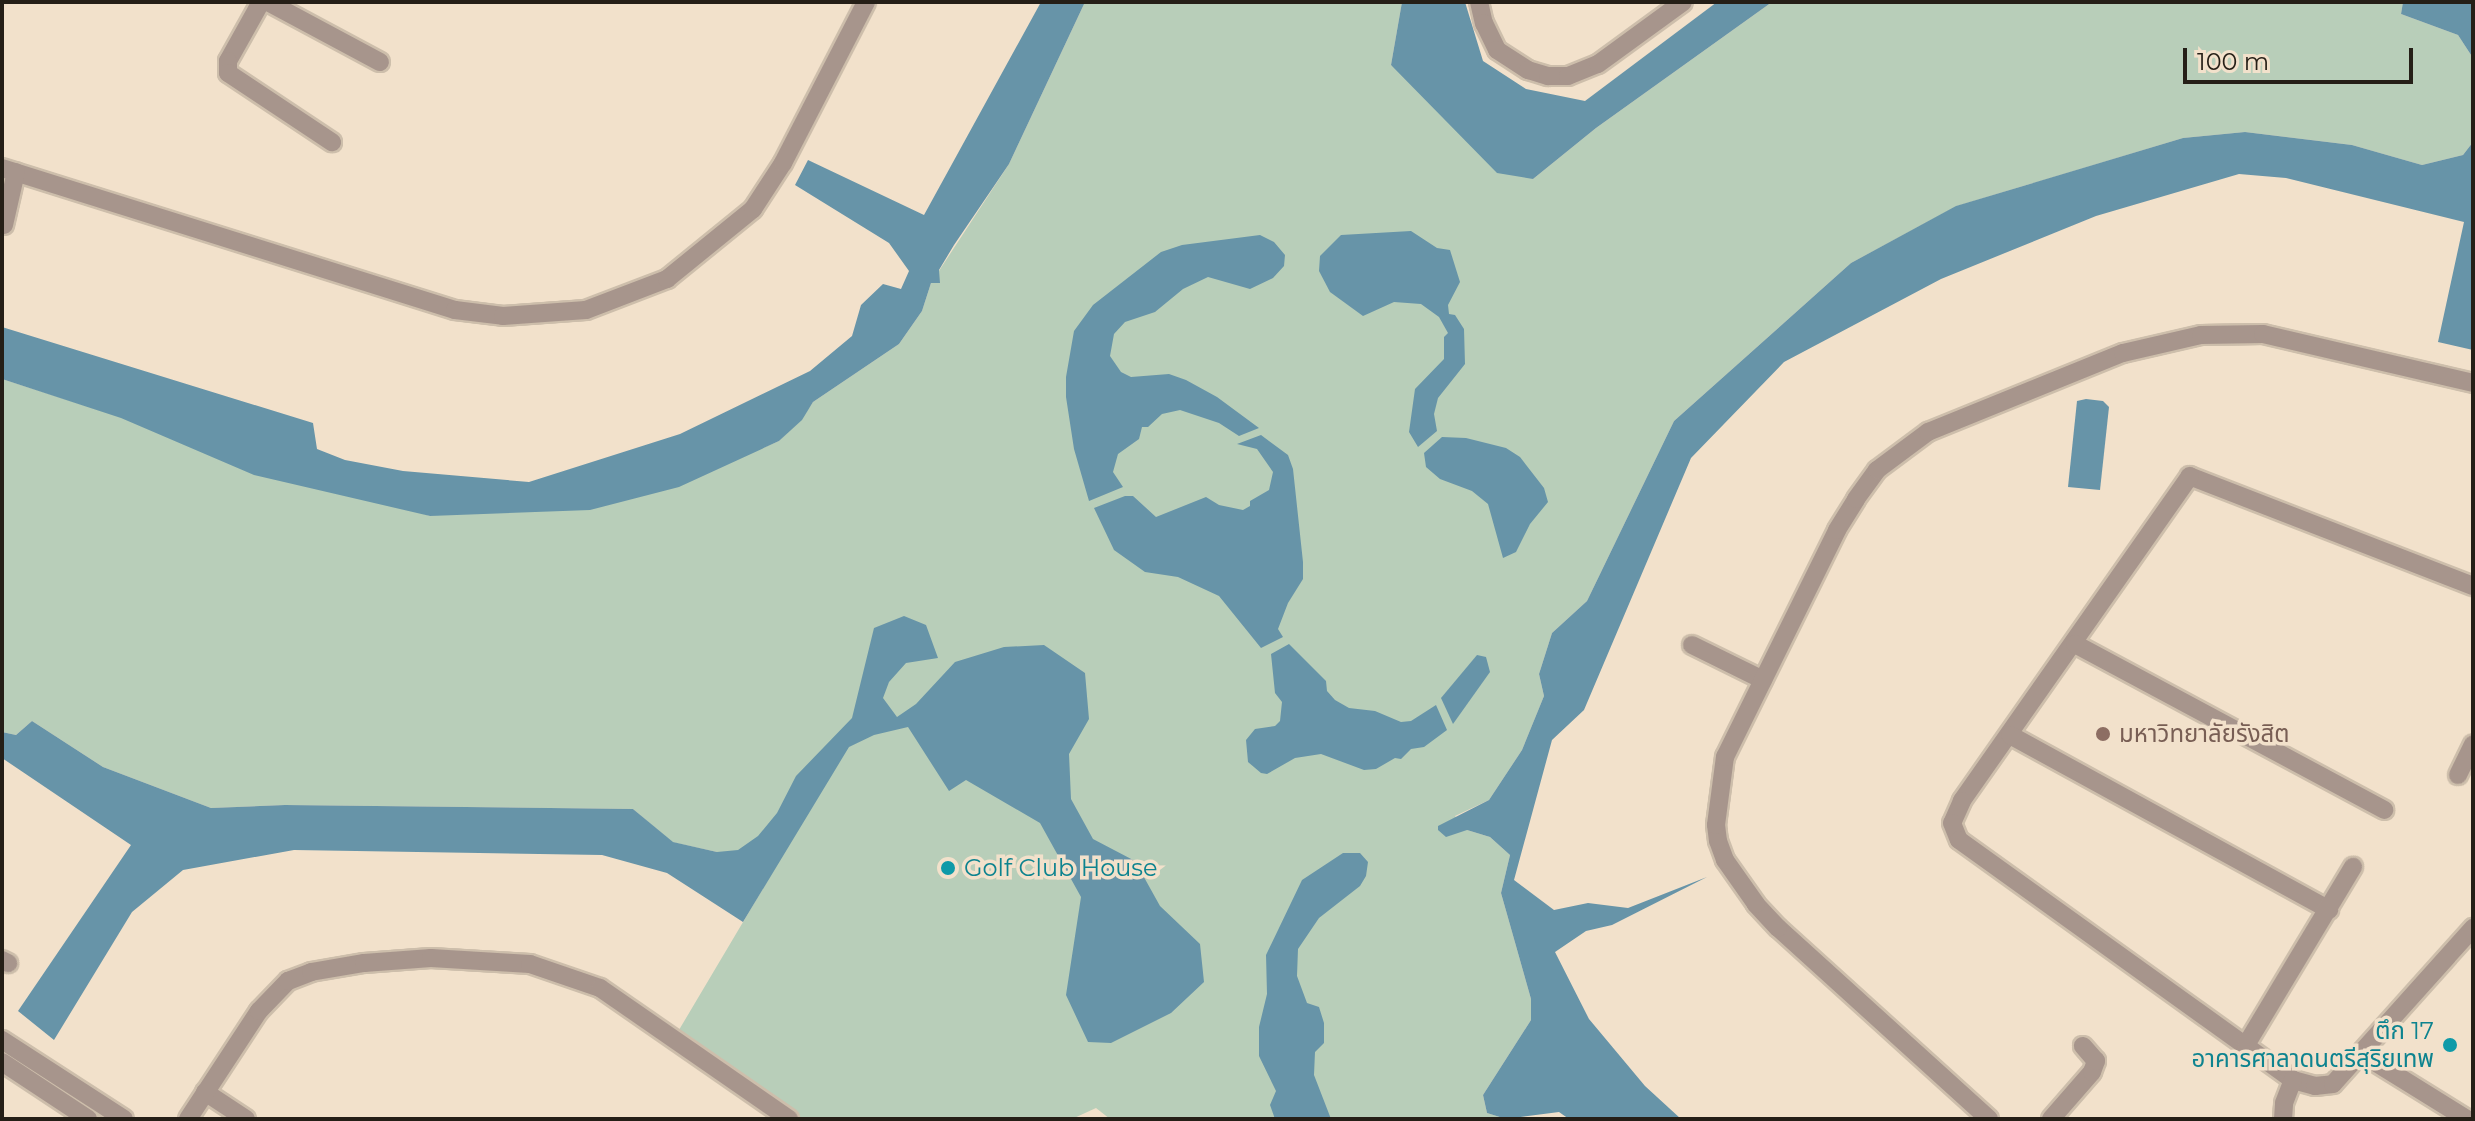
<!DOCTYPE html>
<meta charset="utf-8">
<style>
body{margin:0}
#map{position:relative;width:2475px;height:1121px;overflow:hidden;background:#f2e1cb;font-family:Montserrat,"Noto Sans Thai",sans-serif}
div>[style]{position:absolute}
.green>*{inset:0;background:#b8ceb9}
.water>*{inset:0;background:#6794a8}
.roads{filter:drop-shadow(2px 0 #cdbeab) drop-shadow(-2px 0 #cdbeab) drop-shadow(0 2px #cdbeab) drop-shadow(0 -2px #cdbeab)}
.street>*{height:18px;margin:-9px;padding:0 9px;transform-origin:9px;border-radius:9px;background:#a7958c}
.dots>*{width:22px;height:22px;translate:-50% -50%;box-sizing:border-box;border:4px solid #f2e1cb;border-radius:50%}
span{translate:-50% -50%;white-space:nowrap;text-align:center;line-height:1.15;-webkit-text-stroke:7px #f2e1cb;paint-order:stroke}
.education-label{font-size:24px;color:#785e54}
.left{translate:0 -50%;text-align:left}
.culture-label{font-size:24px;color:#0d838f}
.right{translate:-100% -50%;text-align:right}
.frame{position:absolute;inset:0;border:4px solid #251f17;pointer-events:none}
.scale{position:absolute;left:2183px;top:48px;width:230px;height:36px;box-sizing:border-box;border:4px solid #251f17;border-top:0;padding-left:10px;font-size:24px;line-height:28px;white-space:nowrap;color:#251f17;-webkit-text-stroke:6px #f2e1cb;paint-order:stroke}
</style>
<div id="map">
<div class="green">
<div style="clip-path:polygon(1085px 2px,1402px 2px,1391px 65px,1533px 179px,1596px 128px,1772px 2px,2403px 2px,2401px 14px,2458px 35px,2473px 58px,2473px 142px,2463px 155px,2422px 165px,2352px 145px,2245px 132px,2183px 138px,1957px 206px,1851px 263px,1674px 421px,1587px 601px,1552px 633px,1539px 674px,1544px 696px,1522px 750px,1489px 800px,1455px 816px,1467px 830px,1490px 837px,1510px 855px,1501px 893px,1531px 999px,1531px 1020px,1483px 1095px,1487px 1113px,1506px 1119px,1110px 1119px,1096px 1108px,1072px 1119px,789px 1119px,673px 1040px,768px 880px,717px 852px,672px 842px,633px 809px,285px 805px,211px 808px,103px 767px,32px 721px,16px 735px,2px 732px,2px 379px,430px 516px,763px 448px,779px 441px,801px 420px,813px 402px,899px 344px,922px 311px,931px 283px,1009px 164px)"></div>
</div>
<div class="water">
<div style="clip-path:polygon(1041px 2px,1085px 2px,1009px 164px,954px 245px,939px 270px,940px 283px,931px 283px,922px 311px,899px 344px,813px 402px,802px 420px,779px 441px,679px 487px,590px 510px,430px 516px,254px 475px,121px 418px,2px 379px,2px 327px,313px 423px,317px 449px,345px 460px,403px 471px,529px 482px,680px 434px,810px 371px,852px 336px,861px 305px,883px 284px,901px 289px,909px 271px,889px 243px,795px 185px,808px 160px,924px 215px)"></div>
<div style="clip-path:polygon(1402px 2px,1465px 2px,1483px 61px,1526px 89px,1585px 101px,1717px 2px,1772px 2px,1596px 128px,1533px 179px,1497px 173px,1391px 65px)"></div>
<div style="clip-path:polygon(2403px 2px,2473px 2px,2473px 58px,2458px 35px,2401px 14px)"></div>
<div style="clip-path:polygon(2245px 132px,2352px 145px,2422px 165px,2463px 155px,2473px 142px,2473px 350px,2438px 342px,2464px 222px,2286px 178px,2239px 174px,2096px 216px,1941px 279px,1784px 362px,1691px 458px,1584px 710px,1552px 740px,1514px 880px,1554px 910px,1588px 903px,1628px 908px,1707px 877px,1612px 925px,1586px 931px,1555px 952px,1589px 1019px,1645px 1086px,1681px 1119px,1569px 1119px,1559px 1112px,1506px 1119px,1487px 1113px,1483px 1095px,1531px 1020px,1531px 999px,1501px 893px,1510px 855px,1490px 837px,1467px 830px,1446px 837px,1438px 830px,1438px 826px,1489px 800px,1522px 750px,1544px 696px,1539px 674px,1552px 633px,1587px 601px,1674px 421px,1851px 263px,1956px 206px,2183px 138px)"></div>
<div style="clip-path:polygon(1411px 231px,1437px 248px,1450px 250px,1460px 282px,1448px 305px,1449px 314px,1455px 315px,1464px 329px,1465px 364px,1438px 398px,1434px 414px,1437px 431px,1418px 447px,1409px 432px,1415px 389px,1444px 359px,1444px 337px,1448px 333px,1439px 317px,1421px 304px,1394px 302px,1363px 316px,1330px 292px,1319px 271px,1320px 256px,1341px 235px)"></div>
<div style="clip-path:polygon(1260px 235px,1274px 242px,1285px 255px,1284px 266px,1273px 278px,1250px 289px,1208px 277px,1183px 289px,1155px 312px,1125px 322px,1114px 334px,1110px 356px,1121px 372px,1131px 377px,1169px 374px,1186px 380px,1217px 397px,1259px 428px,1239px 436px,1219px 423px,1180px 410px,1162px 414px,1148px 427px,1142px 427px,1139px 439px,1118px 454px,1113px 472px,1123px 487px,1089px 501px,1074px 449px,1066px 397px,1066px 377px,1074px 331px,1093px 305px,1161px 252px,1182px 245px)"></div>
<div style="clip-path:polygon(2086px 399px,2103px 401px,2109px 407px,2100px 490px,2068px 487px,2077px 401px)"></div>
<div style="clip-path:polygon(1261px 435px,1288px 455px,1293px 469px,1303px 562px,1303px 579px,1288px 603px,1278px 629px,1283px 637px,1261px 648px,1219px 596px,1178px 577px,1145px 572px,1114px 550px,1094px 508px,1125px 496px,1133px 496px,1156px 517px,1206px 497px,1219px 505px,1243px 510px,1250px 506px,1250px 501px,1269px 490px,1273px 472px,1257px 449px,1237px 444px)"></div>
<div style="clip-path:polygon(1442px 437px,1466px 438px,1506px 448px,1520px 457px,1544px 488px,1548px 502px,1530px 524px,1516px 552px,1503px 558px,1488px 504px,1472px 491px,1440px 479px,1426px 467px,1424px 453px)"></div>
<div style="clip-path:polygon(904px 616px,926px 625px,938px 658px,906px 663px,889px 682px,883px 698px,897px 717px,916px 704px,955px 662px,1004px 647px,1044px 645px,1085px 673px,1089px 719px,1069px 754px,1071px 799px,1093px 839px,1135px 861px,1160px 906px,1200px 944px,1204px 982px,1171px 1013px,1111px 1043px,1088px 1042px,1066px 995px,1081px 897px,1040px 823px,966px 780px,949px 791px,908px 727px,874px 735px,849px 747px,743px 922px,667px 873px,602px 855px,294px 850px,183px 870px,132px 912px,54px 1040px,18px 1011px,131px 845px,2px 758px,2px 732px,16px 735px,32px 721px,103px 767px,211px 808px,285px 805px,633px 809px,673px 842px,717px 852px,738px 850px,758px 836px,777px 813px,796px 776px,852px 718px,874px 628px)"></div>
<div style="clip-path:polygon(1289px 644px,1326px 681px,1327px 691px,1335px 700px,1349px 708px,1375px 711px,1401px 722px,1411px 721px,1436px 705px,1447px 730px,1424px 747px,1411px 749px,1401px 759px,1395px 758px,1376px 769px,1364px 770px,1321px 754px,1295px 758px,1267px 774px,1261px 773px,1248px 762px,1246px 740px,1255px 729px,1275px 726px,1280px 721px,1282px 702px,1275px 693px,1271px 654px)"></div>
<div style="clip-path:polygon(1477px 655px,1486px 657px,1490px 672px,1453px 724px,1441px 698px)"></div>
<div style="clip-path:polygon(1343px 853px,1360px 853px,1368px 862px,1366px 876px,1360px 886px,1319px 918px,1298px 949px,1297px 976px,1307px 1003px,1319px 1007px,1324px 1023px,1324px 1043px,1315px 1052px,1314px 1075px,1331px 1119px,1275px 1119px,1270px 1105px,1276px 1091px,1259px 1056px,1259px 1027px,1267px 994px,1266px 955px,1302px 880px)"></div>
</div>
<div class="roads">
<div class="street">
<div style="left:261px;top:2px;width:68px;rotate:119.2deg"></div>
<div style="left:228px;top:61px;width:12px;rotate:90deg"></div>
<div style="left:228px;top:73px;width:125px;rotate:33.6deg"></div>
<div style="left:268px;top:2px;width:127px;rotate:28.2deg"></div>
<div style="left:1479px;top:2px;width:22px;rotate:77deg"></div>
<div style="left:1484px;top:23px;width:30px;rotate:64deg"></div>
<div style="left:1497px;top:50px;width:37px;rotate:33deg"></div>
<div style="left:1528px;top:70px;width:21px;rotate:17deg"></div>
<div style="left:1548px;top:76px;width:20px"></div>
<div style="left:1568px;top:76px;width:32px;rotate:-22deg"></div>
<div style="left:1598px;top:64px;width:105px;rotate:-36.1deg"></div>
<div style="left:2px;top:168px;width:475px;rotate:17.4deg"></div>
<div style="left:455px;top:310px;width:48px;rotate:7.1deg"></div>
<div style="left:503px;top:316px;width:83px;rotate:-4.1deg"></div>
<div style="left:586px;top:310px;width:87px;rotate:-20.9deg"></div>
<div style="left:667px;top:279px;width:111px;rotate:-39.1deg"></div>
<div style="left:753px;top:209px;width:55px;rotate:-56.9deg"></div>
<div style="left:783px;top:163px;width:181px;rotate:-62.7deg"></div>
<div style="left:4px;top:225px;width:54px;rotate:-77.2deg"></div>
<div style="left:2473px;top:586px;width:304px;rotate:-158.8deg"></div>
<div style="left:2190px;top:476px;width:397px;rotate:125.1deg"></div>
<div style="left:1962px;top:801px;width:24px;rotate:114deg"></div>
<div style="left:1952px;top:823px;width:18px;rotate:68deg"></div>
<div style="left:1959px;top:840px;width:411px;rotate:35.7deg"></div>
<div style="left:2293px;top:1080px;width:23px;rotate:15deg"></div>
<div style="left:2315px;top:1086px;width:18px;rotate:-6deg"></div>
<div style="left:2333px;top:1084px;width:210px;rotate:-48.1deg"></div>
<div style="left:2075px;top:644px;width:351px;rotate:28.2deg"></div>
<div style="left:1692px;top:645px;width:79px;rotate:26.2deg"></div>
<div style="left:2010px;top:735px;width:364px;rotate:28.7deg"></div>
<div style="left:2458px;top:775px;width:34px;rotate:-64deg"></div>
<div style="left:2px;top:960px;width:7px;rotate:27deg"></div>
<div style="left:2px;top:1040px;width:145px;rotate:32.9deg"></div>
<div style="left:2246px;top:1045px;width:208px;rotate:-59deg"></div>
<div style="left:2362px;top:1054px;width:123px;rotate:31.8deg"></div>
<div style="left:2px;top:1062px;width:103px;rotate:33.5deg"></div>
<div style="left:205px;top:1092px;width:49px;rotate:33.4deg"></div>
<div style="left:188px;top:1119px;width:129px;rotate:-56.7deg"></div>
<div style="left:259px;top:1011px;width:42px;rotate:-46deg"></div>
<div style="left:288px;top:981px;width:25px;rotate:-21deg"></div>
<div style="left:311px;top:972px;width:54px;rotate:-9.6deg"></div>
<div style="left:364px;top:963px;width:67px;rotate:-4.3deg"></div>
<div style="left:431px;top:958px;width:99px;rotate:3.5deg"></div>
<div style="left:530px;top:964px;width:74px;rotate:18.9deg"></div>
<div style="left:600px;top:988px;width:230px;rotate:34.7deg"></div>
<div style="left:1989px;top:1119px;width:285px;rotate:-137.8deg"></div>
<div style="left:1778px;top:928px;width:33px;rotate:-133deg"></div>
<div style="left:1756px;top:904px;width:54px;rotate:-125.2deg"></div>
<div style="left:1725px;top:860px;width:20px;rotate:-110deg"></div>
<div style="left:1718px;top:841px;width:16px;rotate:-97deg"></div>
<div style="left:1716px;top:825px;width:69px;rotate:-82.5deg"></div>
<div style="left:1725px;top:757px;width:253px;rotate:-63.7deg"></div>
<div style="left:1837px;top:530px;width:36px;rotate:-58deg"></div>
<div style="left:1856px;top:499px;width:36px;rotate:-54deg"></div>
<div style="left:1877px;top:470px;width:64px;rotate:-36.7deg"></div>
<div style="left:1928px;top:432px;width:210px;rotate:-22.1deg"></div>
<div style="left:2123px;top:353px;width:80px;rotate:-13deg"></div>
<div style="left:2201px;top:335px;width:62px;rotate:-0.9deg"></div>
<div style="left:2263px;top:334px;width:216px;rotate:13.1deg"></div>
<div style="left:2051px;top:1119px;width:62px;rotate:-48.9deg"></div>
<div style="left:2092px;top:1072px;width:12px;rotate:-70deg"></div>
<div style="left:2096px;top:1061px;width:20px;rotate:-131deg"></div>
<div style="left:2283px;top:1119px;width:16px;rotate:-86deg"></div>
<div style="left:2284px;top:1103px;width:25px;rotate:-69deg"></div>
</div>
</div>
<div class="dots">
<div style="left:2103px;top:734px;background:#8d6e63"></div>
<div style="left:948px;top:868px;background:#0f9aa8"></div>
<div style="left:2450px;top:1045px;background:#0f9aa8"></div>
</div>
<div class="education-label">
<span class="left" style="left:2119px;top:734px">มหาวิทยาลัยรังสิต</span>
</div>
<div class="culture-label">
<span class="left" style="left:964px;top:868px">Golf Club House</span>
<span class="right" style="left:2434px;top:1045px">ตึก 17<br>อาคารศาลาดนตรีสุริยเทพ</span>
</div>
<div class="frame"></div>
<div class="scale">100 m</div>
</div>
